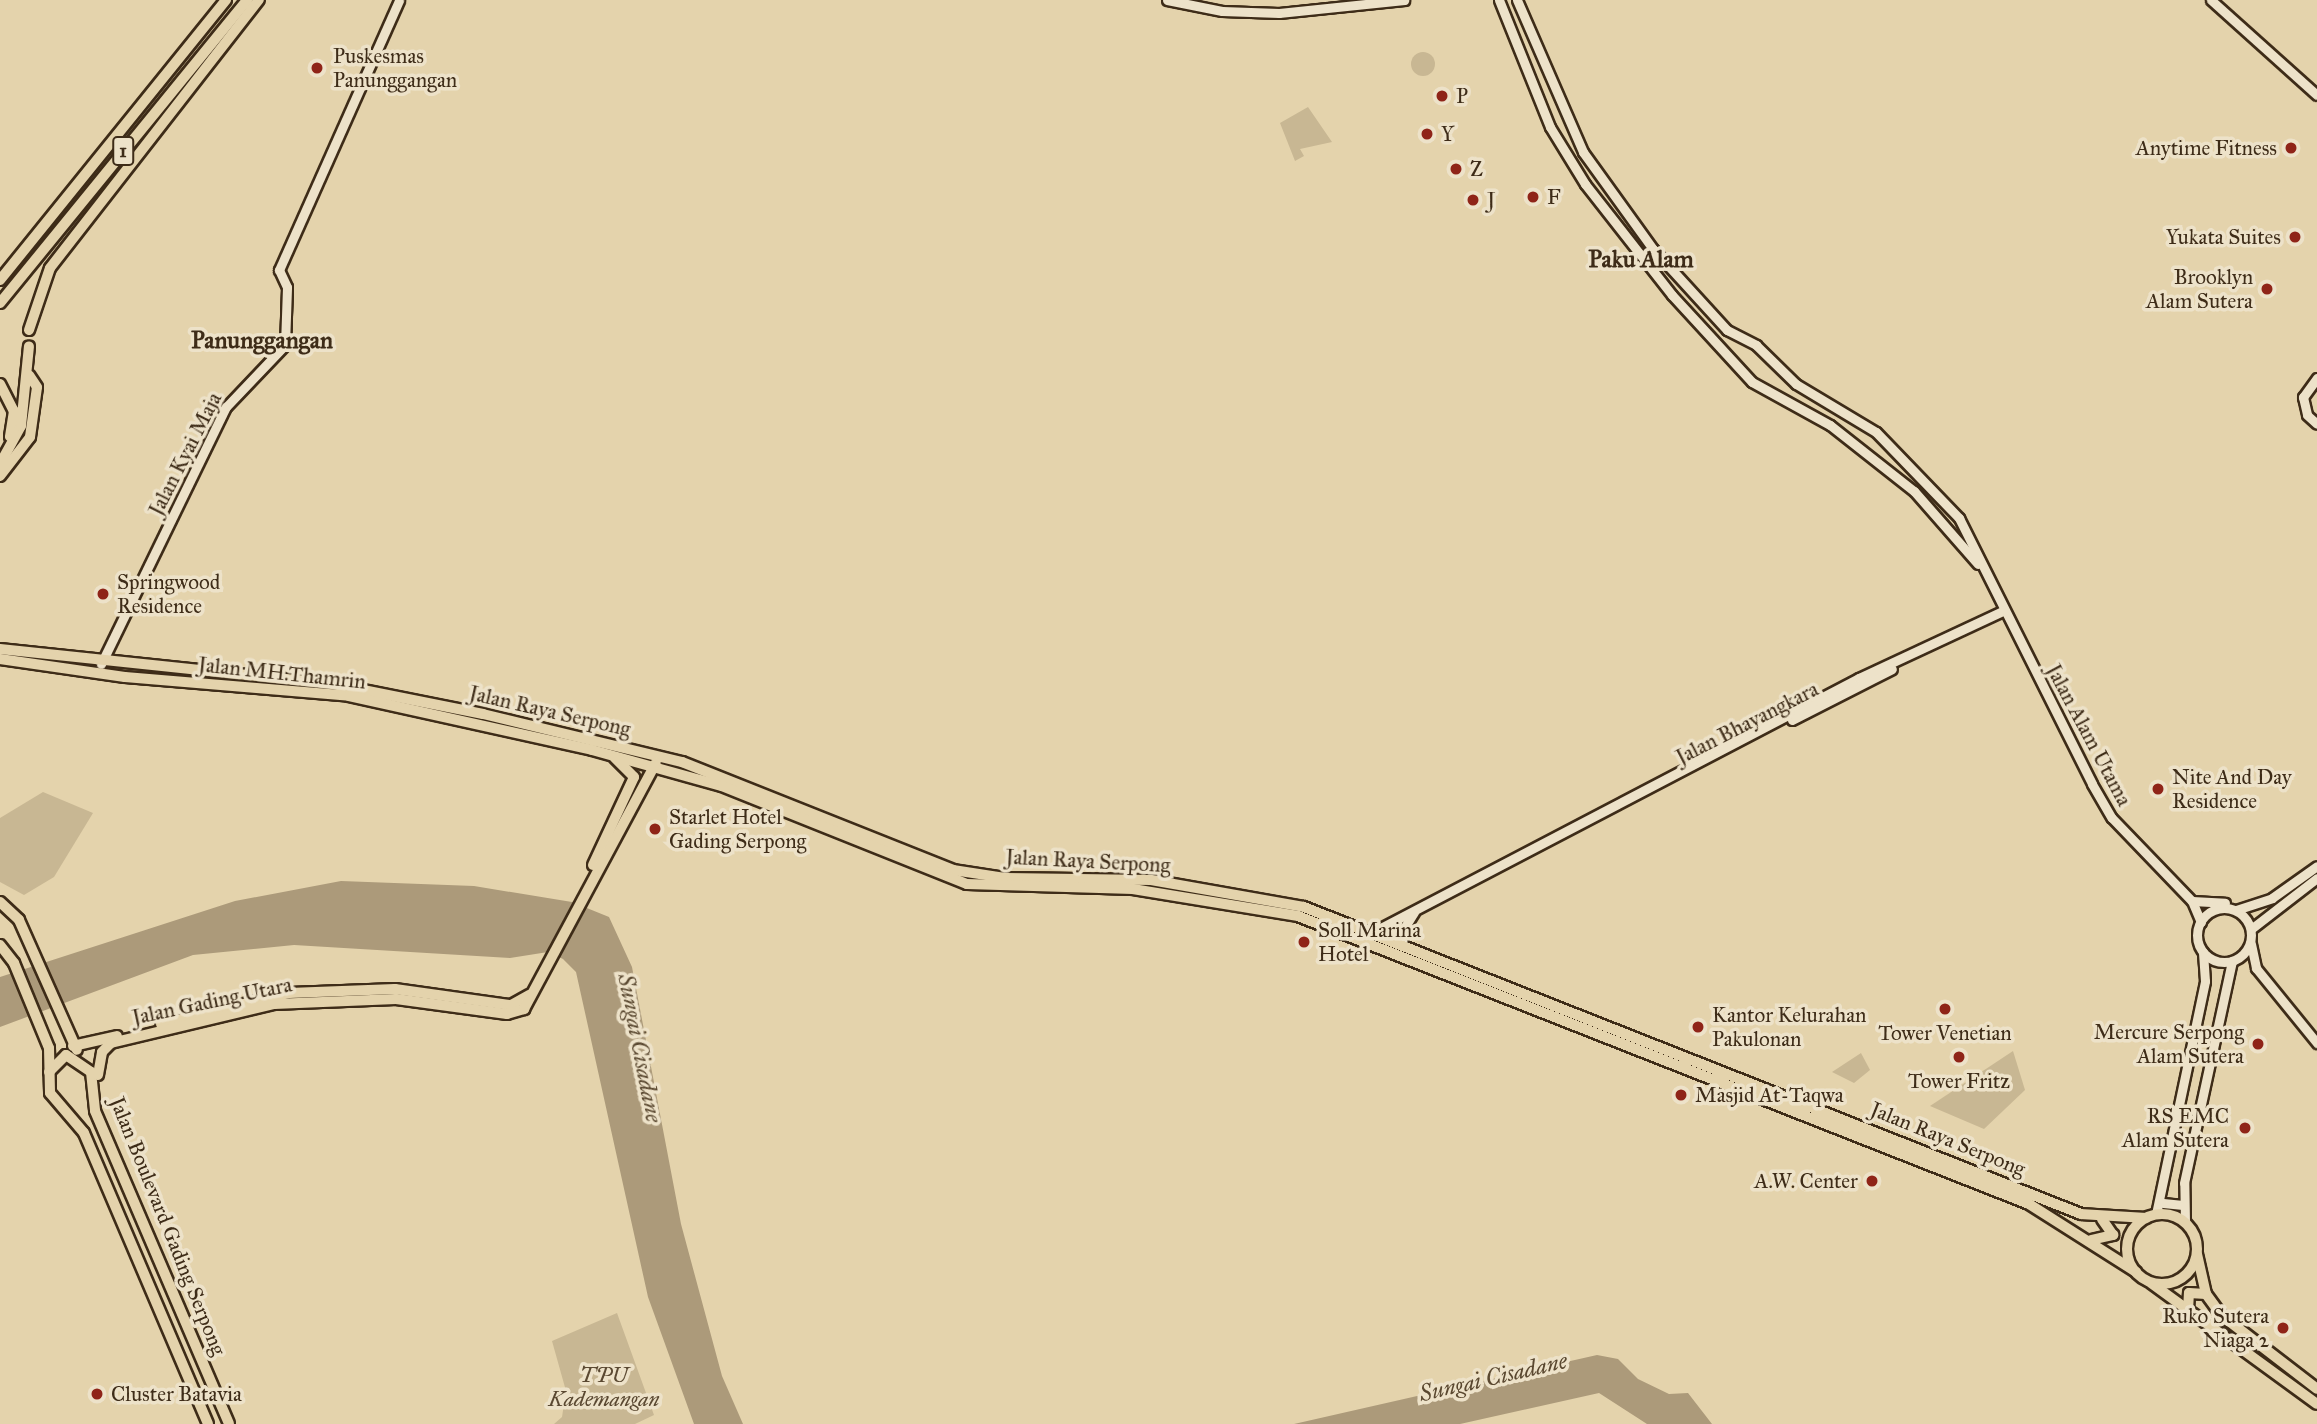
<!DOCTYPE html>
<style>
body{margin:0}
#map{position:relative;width:2317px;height:1424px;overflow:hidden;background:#e4d3ac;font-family:"IM FELL Great Primer",serif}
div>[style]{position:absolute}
.green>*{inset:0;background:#c8b793}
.round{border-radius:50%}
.water>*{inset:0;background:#ac9a7a}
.roads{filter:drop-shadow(2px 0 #3e2c18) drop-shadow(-2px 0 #3e2c18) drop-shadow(0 2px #3e2c18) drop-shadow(0 -2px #3e2c18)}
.secondary>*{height:9px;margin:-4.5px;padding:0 4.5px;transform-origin:4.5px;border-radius:4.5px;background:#ede2c9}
.secondary>.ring{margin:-4.5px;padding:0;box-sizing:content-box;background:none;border:9px solid #ede2c9;border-radius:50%}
.primary>*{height:10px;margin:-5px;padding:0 5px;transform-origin:5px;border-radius:5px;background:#e4d3ac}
.primary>.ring{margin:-5px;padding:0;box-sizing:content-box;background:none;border:10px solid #e4d3ac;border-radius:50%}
.highway>*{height:10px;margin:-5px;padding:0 5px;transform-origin:5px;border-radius:5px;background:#e4d3ac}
.dots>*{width:19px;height:19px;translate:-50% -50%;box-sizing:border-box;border:4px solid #ede2c9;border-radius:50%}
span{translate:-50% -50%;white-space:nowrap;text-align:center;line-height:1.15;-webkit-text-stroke:7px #ede2c9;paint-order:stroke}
.shield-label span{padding:2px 5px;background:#ede2c9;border:2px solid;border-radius:5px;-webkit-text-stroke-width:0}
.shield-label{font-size:19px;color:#3e2c18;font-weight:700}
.poi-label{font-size:21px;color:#3e2c18}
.left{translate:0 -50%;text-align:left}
.right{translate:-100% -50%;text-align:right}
.street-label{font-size:21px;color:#3e2c18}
.park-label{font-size:21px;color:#5a4831;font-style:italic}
.water-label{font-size:23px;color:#5a4830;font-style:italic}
.quarter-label{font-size:24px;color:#3e2c18;font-weight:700}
</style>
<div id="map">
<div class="green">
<div class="round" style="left:1411px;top:52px;width:24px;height:24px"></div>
<div style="clip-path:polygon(1308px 107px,1332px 142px,1300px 149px,1304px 156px,1295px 161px,1280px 123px)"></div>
<div style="clip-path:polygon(43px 792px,93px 813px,54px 877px,24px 895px,0 882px,0 818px)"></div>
<div style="clip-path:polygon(2013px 1051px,2025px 1090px,1984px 1129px,1930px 1106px)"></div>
<div style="clip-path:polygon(1861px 1053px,1870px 1070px,1854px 1083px,1832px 1072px)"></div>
<div style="clip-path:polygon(617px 1313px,654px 1415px,635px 1424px,554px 1424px,562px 1417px,566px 1391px,552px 1341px)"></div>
</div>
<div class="water">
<div style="clip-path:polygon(341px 881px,474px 886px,572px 902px,609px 917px,632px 967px,681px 1224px,722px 1376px,743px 1424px,694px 1424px,648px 1297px,576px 972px,563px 959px,548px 952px,510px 958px,294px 945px,193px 955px,0 1027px,0 977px,235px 901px)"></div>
<div style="clip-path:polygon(1597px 1355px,1618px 1359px,1638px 1379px,1669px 1394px,1688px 1393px,1712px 1424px,1647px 1424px,1599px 1393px,1460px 1424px,1294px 1424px)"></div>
</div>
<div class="roads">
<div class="secondary">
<div style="left:1167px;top:0;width:56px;rotate:11.3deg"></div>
<div style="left:1222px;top:11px;width:57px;rotate:2deg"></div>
<div style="left:1279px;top:13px;width:126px;rotate:-5.9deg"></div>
<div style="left:1499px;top:0;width:137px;rotate:68.1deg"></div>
<div style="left:1550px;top:127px;width:67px;rotate:58.4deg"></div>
<div style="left:1585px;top:184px;width:141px;rotate:51.9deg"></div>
<div style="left:1672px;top:295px;width:118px;rotate:47.4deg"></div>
<div style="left:1752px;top:382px;width:89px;rotate:28.9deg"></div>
<div style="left:1830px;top:425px;width:107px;rotate:38.2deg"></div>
<div style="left:1914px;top:491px;width:97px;rotate:48.8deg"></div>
<div style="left:1517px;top:0;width:166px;rotate:66.5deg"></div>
<div style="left:1583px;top:152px;width:120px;rotate:54.2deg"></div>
<div style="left:1653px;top:249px;width:110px;rotate:47.6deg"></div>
<div style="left:1727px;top:330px;width:33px;rotate:27deg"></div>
<div style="left:1756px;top:345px;width:56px;rotate:44.3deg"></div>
<div style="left:1796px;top:384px;width:93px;rotate:31deg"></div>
<div style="left:1876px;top:432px;width:120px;rotate:46deg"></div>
<div style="left:1959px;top:518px;width:297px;rotate:63.4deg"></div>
<div style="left:2092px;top:784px;width:39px;rotate:60deg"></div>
<div style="left:2112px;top:818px;width:115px;rotate:46.1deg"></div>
<div style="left:2192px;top:901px;width:23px;rotate:67deg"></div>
<div style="left:2211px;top:0;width:142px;rotate:41.9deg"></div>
<div style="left:2317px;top:378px;width:24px;rotate:126deg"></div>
<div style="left:2303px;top:397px;width:18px;rotate:77deg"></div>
<div style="left:2307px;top:415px;width:13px;rotate:42deg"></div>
<div style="left:101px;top:664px;width:286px;rotate:-64.1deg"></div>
<div style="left:226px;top:407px;width:86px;rotate:-46.4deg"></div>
<div style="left:285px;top:345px;width:58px;rotate:-88deg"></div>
<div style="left:287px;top:287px;width:19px;rotate:-115deg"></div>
<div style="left:279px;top:270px;width:295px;rotate:-66deg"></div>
<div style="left:1792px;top:720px;width:112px;rotate:-27deg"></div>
<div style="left:2192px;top:901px;width:33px;rotate:3deg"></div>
<div class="ring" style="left:2197px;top:908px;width:45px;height:45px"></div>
<div style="left:2236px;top:910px;width:38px;rotate:-18deg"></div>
<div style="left:2272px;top:898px;width:55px;rotate:-35.4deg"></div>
<div style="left:2251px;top:929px;width:83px;rotate:-37.7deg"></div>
<div style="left:1371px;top:933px;width:551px;rotate:-27.59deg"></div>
<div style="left:1859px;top:678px;width:159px;rotate:-25deg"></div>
<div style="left:2251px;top:944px;width:25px;rotate:78deg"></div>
<div style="left:2256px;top:968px;width:97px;rotate:50.9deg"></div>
<div style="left:1403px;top:945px;width:12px;rotate:-99deg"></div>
<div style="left:1401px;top:933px;width:25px;rotate:-58deg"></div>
<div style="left:2163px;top:1203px;width:20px;rotate:6deg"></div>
<div style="left:2156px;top:1214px;width:238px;rotate:-78.1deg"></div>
<div style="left:2205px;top:981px;width:29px;rotate:-94deg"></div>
<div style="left:2185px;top:1222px;width:39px;rotate:-91deg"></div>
<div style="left:2184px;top:1183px;width:227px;rotate:-77.8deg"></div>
</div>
<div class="primary">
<div style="left:0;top:649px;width:335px;rotate:6deg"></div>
<div style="left:333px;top:684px;width:153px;rotate:11.3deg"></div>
<div style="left:483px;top:714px;width:205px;rotate:13.6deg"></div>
<div style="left:682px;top:762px;width:292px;rotate:21.7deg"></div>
<div style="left:953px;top:870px;width:54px;rotate:8.6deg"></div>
<div style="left:1006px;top:878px;width:145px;rotate:0.8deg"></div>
<div style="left:1151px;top:880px;width:155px;rotate:10deg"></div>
<div style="left:1304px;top:907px;width:835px;rotate:21.56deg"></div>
<div style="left:2081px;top:1214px;width:65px;rotate:3.5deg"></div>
<div style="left:0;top:659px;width:126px;rotate:8.2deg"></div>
<div style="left:125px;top:677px;width:225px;rotate:4.8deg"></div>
<div style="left:349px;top:696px;width:249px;rotate:12.5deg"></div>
<div style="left:592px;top:750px;width:135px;rotate:15.5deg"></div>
<div style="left:722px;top:786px;width:264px;rotate:21.8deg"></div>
<div style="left:967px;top:884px;width:166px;rotate:1.7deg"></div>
<div style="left:1133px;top:889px;width:167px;rotate:9.3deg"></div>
<div style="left:1298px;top:916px;width:786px;rotate:21.5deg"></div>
<div style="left:2029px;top:1204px;width:127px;rotate:32.4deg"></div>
<div style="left:593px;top:865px;width:97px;rotate:-65deg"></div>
<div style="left:634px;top:777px;width:27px;rotate:-135deg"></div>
<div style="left:0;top:902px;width:26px;rotate:43deg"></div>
<div style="left:19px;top:920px;width:142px;rotate:66deg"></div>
<div style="left:0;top:945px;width:23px;rotate:52deg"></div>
<div style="left:14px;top:963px;width:92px;rotate:67.6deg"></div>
<div style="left:49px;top:1048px;width:45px;rotate:88.7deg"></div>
<div style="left:50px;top:1093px;width:52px;rotate:49.6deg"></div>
<div style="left:84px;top:1133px;width:316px;rotate:66.9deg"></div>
<div style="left:161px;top:1024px;width:132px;rotate:-13.6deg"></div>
<div style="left:289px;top:993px;width:106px;rotate:-2.2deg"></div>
<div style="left:395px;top:989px;width:117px;rotate:7.9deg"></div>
<div style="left:511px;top:1005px;width:21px;rotate:-29deg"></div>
<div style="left:73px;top:1046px;width:45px;rotate:-12.8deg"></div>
<div style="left:49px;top:1072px;width:24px;rotate:-45deg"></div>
<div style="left:66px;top:1055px;width:30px;rotate:34deg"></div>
<div style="left:91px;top:1072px;width:39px;rotate:84deg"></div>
<div style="left:95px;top:1111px;width:340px;rotate:66.8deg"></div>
<div style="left:98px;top:1075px;width:23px;rotate:-80deg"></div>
<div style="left:102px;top:1052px;width:13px;rotate:-45deg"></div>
<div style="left:111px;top:1043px;width:168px;rotate:-13.5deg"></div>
<div style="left:274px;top:1004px;width:122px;rotate:-2.3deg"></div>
<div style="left:396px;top:999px;width:112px;rotate:7.7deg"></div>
<div style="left:507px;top:1014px;width:18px;rotate:-16deg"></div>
<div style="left:524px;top:1009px;width:279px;rotate:-61.8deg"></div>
<div class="ring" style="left:2127px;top:1214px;width:60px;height:60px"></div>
<div style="left:2091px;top:1240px;width:23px;rotate:-13deg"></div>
<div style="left:2113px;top:1235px;width:19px;rotate:-125deg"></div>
<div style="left:2197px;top:1254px;width:41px;rotate:77.3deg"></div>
<div style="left:2206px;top:1294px;width:26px;rotate:54deg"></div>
<div style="left:2221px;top:1315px;width:121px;rotate:37.6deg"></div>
<div style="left:2151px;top:1283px;width:205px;rotate:36.1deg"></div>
<div style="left:2188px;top:1311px;width:18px;rotate:-87deg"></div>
<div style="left:2189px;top:1293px;width:17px;rotate:3deg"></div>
</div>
<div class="highway">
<div style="left:0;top:280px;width:360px;rotate:-51.1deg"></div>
<div style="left:0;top:303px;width:391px;rotate:-50.8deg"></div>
<div style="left:29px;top:330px;width:65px;rotate:-71.3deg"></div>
<div style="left:50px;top:268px;width:340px;rotate:-52.1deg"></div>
<div style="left:0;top:384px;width:30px;rotate:63deg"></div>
<div style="left:14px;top:411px;width:26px;rotate:99deg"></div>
<div style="left:0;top:464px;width:43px;rotate:-61.1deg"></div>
<div style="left:21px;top:426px;width:80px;rotate:-84.3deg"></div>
<div style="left:0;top:476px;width:49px;rotate:-52.4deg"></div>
<div style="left:30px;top:437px;width:50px;rotate:-82deg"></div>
<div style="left:37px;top:387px;width:14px;rotate:-124deg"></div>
</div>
</div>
<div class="dots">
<div style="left:317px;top:68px;background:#8f2418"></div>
<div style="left:1442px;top:96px;background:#8f2418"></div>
<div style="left:1427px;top:134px;background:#8f2418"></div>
<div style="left:2291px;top:148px;background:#8f2418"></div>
<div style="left:1456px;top:169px;background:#8f2418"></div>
<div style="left:1533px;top:197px;background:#8f2418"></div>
<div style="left:1473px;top:200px;background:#8f2418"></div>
<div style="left:2295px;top:237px;background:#8f2418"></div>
<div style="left:2267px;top:289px;background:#8f2418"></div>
<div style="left:103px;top:594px;background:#8f2418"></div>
<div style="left:2158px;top:789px;background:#8f2418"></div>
<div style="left:655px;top:829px;background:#8f2418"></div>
<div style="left:1304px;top:942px;background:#8f2418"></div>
<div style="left:1945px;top:1009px;background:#8f2418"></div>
<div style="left:1698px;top:1027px;background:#8f2418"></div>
<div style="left:2258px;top:1044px;background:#8f2418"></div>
<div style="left:1959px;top:1057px;background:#8f2418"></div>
<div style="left:1681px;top:1095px;background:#8f2418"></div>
<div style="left:2245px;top:1128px;background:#8f2418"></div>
<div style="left:1872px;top:1181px;background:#8f2418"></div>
<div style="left:2283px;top:1328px;background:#8f2418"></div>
<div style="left:97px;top:1394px;background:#8f2418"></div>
</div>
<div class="shield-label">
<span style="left:123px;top:151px">1</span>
</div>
<div class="poi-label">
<span class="left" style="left:333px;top:68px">Puskesmas<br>Panunggangan</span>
<span class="left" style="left:1456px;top:96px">P</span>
<span class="left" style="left:1441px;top:134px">Y</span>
<span class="right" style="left:2277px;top:148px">Anytime Fitness</span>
<span class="left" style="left:1470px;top:169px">Z</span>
<span class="left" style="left:1547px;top:197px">F</span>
<span class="left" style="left:1487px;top:200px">J</span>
<span class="right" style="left:2281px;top:237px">Yukata Suites</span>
<span class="right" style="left:2253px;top:289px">Brooklyn<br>Alam Sutera</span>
<span class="left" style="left:117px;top:594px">Springwood<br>Residence</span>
<span class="left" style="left:2172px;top:789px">Nite And Day<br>Residence</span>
<span class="left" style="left:669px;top:829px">Starlet Hotel<br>Gading Serpong</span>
<span class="left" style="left:1318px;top:942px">Soll Marina<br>Hotel</span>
<span class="left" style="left:1712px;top:1027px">Kantor Kelurahan<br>Pakulonan</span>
<span class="right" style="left:2244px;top:1044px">Mercure Serpong<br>Alam Sutera</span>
<span style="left:1945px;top:1033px">Tower Venetian</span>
<span style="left:1959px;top:1081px">Tower Fritz</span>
<span class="left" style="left:1695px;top:1095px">Masjid At-Taqwa</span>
<span class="right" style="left:2229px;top:1128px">RS EMC<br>Alam Sutera</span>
<span class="right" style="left:1858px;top:1181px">A.W. Center</span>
<span class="right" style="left:2269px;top:1328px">Ruko Sutera<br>Niaga 2</span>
<span class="left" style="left:111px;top:1394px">Cluster Batavia</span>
</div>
<div class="street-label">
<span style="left:185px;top:454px;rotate:-63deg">Jalan Kyai Maja</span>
<span style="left:282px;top:673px;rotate:6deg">Jalan MH.Thamrin</span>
<span style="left:550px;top:711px;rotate:13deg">Jalan Raya Serpong</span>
<span style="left:1747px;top:723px;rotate:-27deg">Jalan Bhayangkara</span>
<span style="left:2089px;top:735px;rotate:62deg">Jalan Alam Utama</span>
<span style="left:1088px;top:861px;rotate:3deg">Jalan Raya Serpong</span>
<span style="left:212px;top:1001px;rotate:-12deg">Jalan Gading Utara</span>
<span style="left:1948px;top:1139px;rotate:22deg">Jalan Raya Serpong</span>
<span style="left:168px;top:1226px;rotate:68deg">Jalan Boulevard Gading Serpong</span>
</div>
<div class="park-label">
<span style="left:604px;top:1387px">TPU<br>Kademangan</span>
</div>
<div class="water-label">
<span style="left:640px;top:1048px;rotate:79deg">Sungai Cisadane</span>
<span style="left:1493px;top:1377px;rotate:-13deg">Sungai Cisadane</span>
</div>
<div class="quarter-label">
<span style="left:1641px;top:260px">Paku Alam</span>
<span style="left:262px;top:341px">Panunggangan</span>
</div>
</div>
